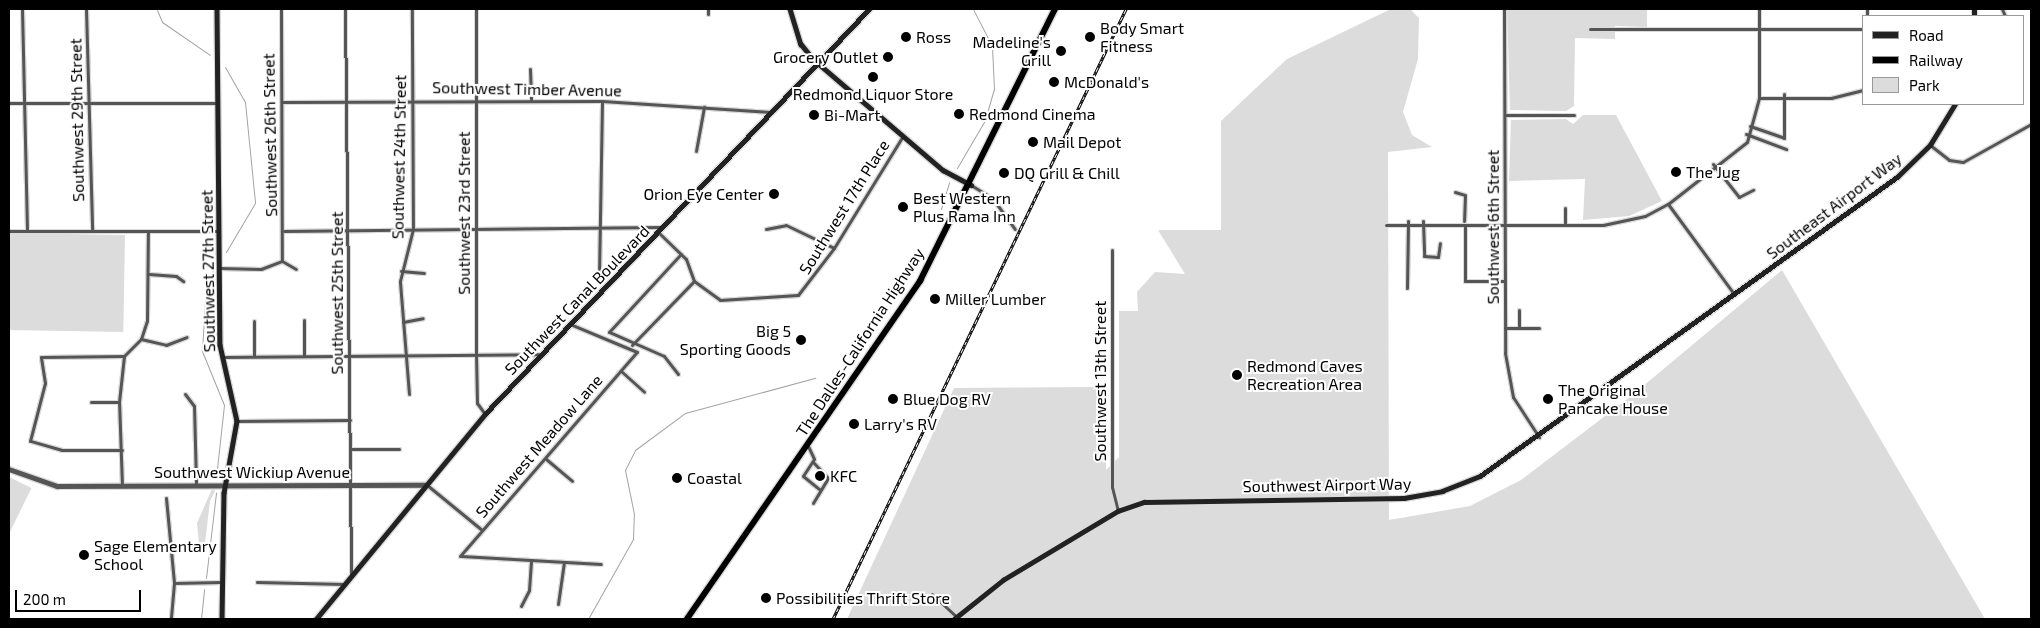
<!DOCTYPE html>
<style>
body{margin:0}
#map{position:relative;width:2040px;height:628px;overflow:hidden;background:#fff;font-family:"Exo 2",sans-serif}
div>[style]{position:absolute}
.green>*{inset:0;background:#dcdcdc;transform-origin:0 0}
.stream>*{height:1px;margin:-0.5px;padding:0 0.5px;transform-origin:0.5px;border-radius:0.5px;background:#a3a3a3}
.roads{filter:drop-shadow(1px 0 #dbdbdb) drop-shadow(-1px 0 #dbdbdb) drop-shadow(0 1px #dbdbdb) drop-shadow(0 -1px #dbdbdb)}
.minor>*{height:3px;margin:-1.5px;padding:0 1.5px;transform-origin:1.5px;border-radius:1.5px;background:#555}
.tertiary>*{height:4.5px;margin:-2.25px;padding:0 2.25px;transform-origin:2.25px;border-radius:2.25px;background:#555}
.secondary>*{height:4.5px;margin:-2.25px;padding:0 2.25px;transform-origin:2.25px;border-radius:2.25px;background:#222}
.trunk>*{height:5.5px;margin:-2.75px;padding:0 2.75px;transform-origin:2.75px;border-radius:2.75px;background:#000}
.rail>*{height:3px;margin-top:-1.5px;transform-origin:0;background:repeating-linear-gradient(90deg,#fff 0 4px,#000 0 8px);box-sizing:border-box;border-block:1px solid #000}
.dots>*{width:14px;height:14px;translate:-50% -50%;box-sizing:border-box;border:2px solid #fff;border-radius:50%}
span{translate:-50% -50%;white-space:nowrap;text-align:center;line-height:1.15;-webkit-text-stroke:4px #fff;paint-order:stroke}
.poi-label{font-size:16px;color:#000}
.left{translate:0 -50%;text-align:left}
.right{translate:-100% -50%;text-align:right}
.street-label{font-size:16px;color:#000}
.frame{position:absolute;inset:0;border:10px solid #000;pointer-events:none}
.legend{position:absolute;left:1862px;top:15px;width:162px;height:90px;box-sizing:border-box;background:#fff;border:1px solid #999;margin:0;padding:6px 9px;list-style:none;font-size:15px;color:#000}
.legend li{display:flex;align-items:center;gap:10px;height:25px}
.legend b{width:25px;border:1px solid #999}
.scale{position:absolute;left:15px;top:590px;width:126px;height:22px;box-sizing:border-box;border:2px solid #000;border-top:0;padding-left:6px;font-size:15px;line-height:18px;white-space:nowrap;color:#000;-webkit-text-stroke:4px #fff;paint-order:stroke}
</style>
<div id="map">
<div class="green">
<div style="clip-path:polygon(1391px 9px,1410px 9px,1419px 18px,1418px 59px,1403px 112px,1412px 135px,1432px 147px,1388px 152px,1389px 520px,1470px 506px,1521px 480px,1630px 397px,1782px 270px,1985px 619px,847px 619px,954px 388px,1107px 387px,1106px 470px,1119px 457px,1119px 311px,1138px 311px,1137px 292px,1155px 272px,1185px 274px,1158px 230px,1221px 230px,1221px 121px,1287px 59px)"></div>
<div style="clip-path:polygon(1507px 9px,1647px 9px,1647px 27px,1615px 26px,1615px 39px,1575px 38px,1574px 106px,1566px 111px,1510px 110px)"></div>
<div style="clip-path:polygon(1583px 115px,1616px 115px,1662px 201px,1629px 216px,1583px 220px,1585px 179px,1509px 181px,1511px 120px,1566px 119px,1573px 124px)"></div>
<div style="left:125px;top:235px;width:97px;height:116px;rotate:91deg"></div>
<div style="left:9px;top:477px;width:25px;height:142px;rotate:26deg"></div>
<div style="clip-path:polygon(212px 489px,215px 491px,210px 501px,204px 551px,200px 554px,197px 523px)"></div>
</div>
<div class="stream">
<div style="left:157px;top:10px;width:13px;rotate:67deg"></div>
<div style="left:162px;top:22px;width:58px;rotate:34.5deg"></div>
<div style="left:225px;top:67px;width:40px;rotate:60.3deg"></div>
<div style="left:245px;top:102px;width:101px;rotate:84.3deg"></div>
<div style="left:255px;top:203px;width:57px;rotate:120.6deg"></div>
<div style="left:957px;top:168px;width:56px;rotate:-59.7deg"></div>
<div style="left:985px;top:120px;width:32px;rotate:-74deg"></div>
<div style="left:994px;top:89px;width:43px;rotate:-92.7deg"></div>
<div style="left:992px;top:46px;width:42px;rotate:-117.2deg"></div>
<div style="left:941px;top:209px;width:28px;rotate:-73deg"></div>
<div style="left:213px;top:270px;width:17px;rotate:115deg"></div>
<div style="left:206px;top:285px;width:66px;rotate:93.5deg"></div>
<div style="left:202px;top:351px;width:58px;rotate:67.8deg"></div>
<div style="left:224px;top:405px;width:73px;rotate:96.3deg"></div>
<div style="left:206px;top:578px;width:86px;rotate:-83.3deg"></div>
<div style="left:201px;top:619px;width:30px;rotate:-84deg"></div>
<div style="left:588px;top:619px;width:92px;rotate:-60.6deg"></div>
<div style="left:633px;top:539px;width:25px;rotate:-88deg"></div>
<div style="left:634px;top:514px;width:45px;rotate:-101.6deg"></div>
<div style="left:625px;top:470px;width:22px;rotate:-63deg"></div>
<div style="left:635px;top:450px;width:62px;rotate:-36.5deg"></div>
<div style="left:685px;top:413px;width:135px;rotate:-15.1deg"></div>
</div>
<div class="roads">
<div class="minor">
<div style="left:22px;top:9px;width:222px;rotate:88.7deg"></div>
<div style="left:86px;top:9px;width:221px;rotate:88.4deg"></div>
<div style="left:281px;top:9px;width:252px;rotate:89.8deg"></div>
<div style="left:345px;top:9px;width:566px;rotate:89.39deg"></div>
<div style="left:476px;top:9px;width:345px;rotate:90deg"></div>
<div style="left:476px;top:354px;width:49px;rotate:88.8deg"></div>
<div style="left:477px;top:403px;width:14px;rotate:54deg"></div>
<div style="left:708px;top:9px;width:5px;rotate:90deg"></div>
<div style="left:1504px;top:9px;width:344px;rotate:89.8deg"></div>
<div style="left:1505px;top:353px;width:45px;rotate:79.7deg"></div>
<div style="left:1513px;top:397px;width:48px;rotate:57deg"></div>
<div style="left:2002px;top:9px;width:8px;rotate:67deg"></div>
<div style="left:1867px;top:16px;width:7px;rotate:-90deg"></div>
<div style="left:1590px;top:29px;width:274px"></div>
<div style="left:530px;top:69px;width:31px;rotate:88deg"></div>
<div style="left:1759px;top:98px;width:72px"></div>
<div style="left:1831px;top:98px;width:34px;rotate:-14deg"></div>
<div style="left:282px;top:102px;width:320px;rotate:-0.2deg"></div>
<div style="left:602px;top:101px;width:169px;rotate:3.7deg"></div>
<div style="left:9px;top:103px;width:209px"></div>
<div style="left:1506px;top:115px;width:68px"></div>
<div style="left:1750px;top:126px;width:36px;rotate:19deg"></div>
<div style="left:1784px;top:138px;width:44px;rotate:-90deg"></div>
<div style="left:1746px;top:134px;width:43px;rotate:20.6deg"></div>
<div style="left:1930px;top:145px;width:24px;rotate:38deg"></div>
<div style="left:1949px;top:160px;width:14px;rotate:8deg"></div>
<div style="left:1963px;top:162px;width:78px;rotate:-29.2deg"></div>
<div style="left:696px;top:151px;width:45px;rotate:-79.7deg"></div>
<div style="left:1713px;top:164px;width:42px;rotate:51.8deg"></div>
<div style="left:1739px;top:197px;width:16px;rotate:-27deg"></div>
<div style="left:971px;top:185px;width:26px;rotate:32deg"></div>
<div style="left:993px;top:199px;width:37px;rotate:54deg"></div>
<div style="left:1455px;top:192px;width:10px;rotate:17deg"></div>
<div style="left:1465px;top:195px;width:26px;rotate:92deg"></div>
<div style="left:1668px;top:204px;width:112px;rotate:53.7deg"></div>
<div style="left:1565px;top:208px;width:17px;rotate:90deg"></div>
<div style="left:1423px;top:221px;width:35px;rotate:88deg"></div>
<div style="left:1424px;top:256px;width:14px;rotate:4deg"></div>
<div style="left:1438px;top:257px;width:14px;rotate:-82deg"></div>
<div style="left:1386px;top:225px;width:217px"></div>
<div style="left:1603px;top:225px;width:43px;rotate:-12.1deg"></div>
<div style="left:1645px;top:216px;width:26px;rotate:-28deg"></div>
<div style="left:1668px;top:204px;width:100px;rotate:-38.1deg"></div>
<div style="left:1747px;top:142px;width:46px;rotate:-74.7deg"></div>
<div style="left:1759px;top:98px;width:89px;rotate:-90deg"></div>
<div style="left:1465px;top:225px;width:56px;rotate:90deg"></div>
<div style="left:1465px;top:281px;width:40px"></div>
<div style="left:766px;top:229px;width:20px;rotate:-11deg"></div>
<div style="left:786px;top:225px;width:53px;rotate:25.6deg"></div>
<div style="left:9px;top:231px;width:210px"></div>
<div style="left:284px;top:231px;width:377px;rotate:-0.6deg"></div>
<div style="left:658px;top:232px;width:39px;rotate:44deg"></div>
<div style="left:686px;top:259px;width:23px;rotate:70deg"></div>
<div style="left:694px;top:281px;width:32px;rotate:36deg"></div>
<div style="left:720px;top:300px;width:78px;rotate:-3.7deg"></div>
<div style="left:798px;top:295px;width:59px;rotate:-52.5deg"></div>
<div style="left:834px;top:248px;width:132px;rotate:-58.4deg"></div>
<div style="left:1112px;top:250px;width:237px;rotate:90deg"></div>
<div style="left:1112px;top:487px;width:25px;rotate:76deg"></div>
<div style="left:220px;top:268px;width:41px;rotate:1.4deg"></div>
<div style="left:261px;top:269px;width:22px;rotate:-21deg"></div>
<div style="left:282px;top:261px;width:16px;rotate:30deg"></div>
<div style="left:401px;top:271px;width:23px;rotate:5deg"></div>
<div style="left:149px;top:274px;width:27px;rotate:4deg"></div>
<div style="left:176px;top:276px;width:9px;rotate:36deg"></div>
<div style="left:599px;top:275px;width:174px;rotate:-89deg"></div>
<div style="left:1407px;top:288px;width:67px;rotate:-89.1deg"></div>
<div style="left:304px;top:320px;width:36px;rotate:90deg"></div>
<div style="left:254px;top:321px;width:35px;rotate:90deg"></div>
<div style="left:403px;top:322px;width:20px;rotate:-11deg"></div>
<div style="left:1519px;top:327px;width:17px;rotate:-90deg"></div>
<div style="left:1505px;top:328px;width:34px"></div>
<div style="left:141px;top:339px;width:26px;rotate:13deg"></div>
<div style="left:166px;top:345px;width:22px;rotate:-21deg"></div>
<div style="left:632px;top:345px;width:89px;rotate:-45.9deg"></div>
<div style="left:223px;top:357px;width:319px;rotate:-0.5deg"></div>
<div style="left:621px;top:371px;width:31px;rotate:42deg"></div>
<div style="left:678px;top:374px;width:23px;rotate:-128deg"></div>
<div style="left:664px;top:356px;width:60px;rotate:-156.4deg"></div>
<div style="left:609px;top:332px;width:106px;rotate:-47.3deg"></div>
<div style="left:185px;top:394px;width:15px;rotate:53deg"></div>
<div style="left:194px;top:406px;width:78px;rotate:88.5deg"></div>
<div style="left:409px;top:394px;width:113px;rotate:-94.6deg"></div>
<div style="left:400px;top:281px;width:54px;rotate:-76deg"></div>
<div style="left:413px;top:229px;width:220px;rotate:-90.3deg"></div>
<div style="left:91px;top:402px;width:28px"></div>
<div style="left:237px;top:421px;width:113px;rotate:-0.5deg"></div>
<div style="left:808px;top:446px;width:14px;rotate:65deg"></div>
<div style="left:814px;top:459px;width:20px;rotate:123deg"></div>
<div style="left:803px;top:476px;width:22px;rotate:39deg"></div>
<div style="left:351px;top:449px;width:48px"></div>
<div style="left:122px;top:450px;width:60px;rotate:180deg"></div>
<div style="left:62px;top:450px;width:33px;rotate:-164deg"></div>
<div style="left:30px;top:441px;width:60px;rotate:-75.5deg"></div>
<div style="left:45px;top:383px;width:26px;rotate:-99deg"></div>
<div style="left:41px;top:357px;width:83px;rotate:-0.7deg"></div>
<div style="left:546px;top:459px;width:34px;rotate:40deg"></div>
<div style="left:427px;top:485px;width:71px;rotate:39.3deg"></div>
<div style="left:122px;top:486px;width:84px;rotate:-92deg"></div>
<div style="left:119px;top:402px;width:46px;rotate:-83.8deg"></div>
<div style="left:124px;top:356px;width:24px;rotate:-45deg"></div>
<div style="left:141px;top:339px;width:19px;rotate:-72deg"></div>
<div style="left:147px;top:321px;width:90px;rotate:-89.4deg"></div>
<div style="left:166px;top:498px;width:85px;rotate:84.6deg"></div>
<div style="left:174px;top:583px;width:36px;rotate:95deg"></div>
<div style="left:813px;top:503px;width:29px;rotate:-59deg"></div>
<div style="left:828px;top:478px;width:22px;rotate:-133deg"></div>
<div style="left:460px;top:556px;width:270px;rotate:-49.1deg"></div>
<div style="left:637px;top:352px;width:73px;rotate:-157.3deg"></div>
<div style="left:461px;top:556px;width:140px;rotate:3.3deg"></div>
<div style="left:257px;top:582px;width:88px;rotate:1.3deg"></div>
<div style="left:174px;top:583px;width:48px;rotate:-1.2deg"></div>
<div style="left:932px;top:594px;width:34px;rotate:43deg"></div>
<div style="left:558px;top:604px;width:42px;rotate:-81.9deg"></div>
<div style="left:521px;top:606px;width:18px;rotate:-63deg"></div>
<div style="left:529px;top:590px;width:30px;rotate:-86deg"></div>
</div>
<div class="tertiary">
<div style="left:9px;top:469px;width:51px;rotate:19.5deg"></div>
<div style="left:57px;top:486px;width:370px;rotate:-0.2deg"></div>
</div>
<div class="secondary">
<div style="left:217px;top:9px;width:336px;rotate:89.5deg"></div>
<div style="left:220px;top:345px;width:78px;rotate:77.4deg"></div>
<div style="left:237px;top:421px;width:73px;rotate:100.2deg"></div>
<div style="left:224px;top:493px;width:126px;rotate:90.9deg"></div>
<div style="left:790px;top:9px;width:37px;rotate:73deg"></div>
<div style="left:801px;top:44px;width:19px;rotate:51deg"></div>
<div style="left:813px;top:59px;width:171px;rotate:40.5deg"></div>
<div style="left:943px;top:170px;width:32px;rotate:28deg"></div>
<div style="left:1974px;top:16px;width:7px;rotate:-90deg"></div>
<div style="left:316px;top:619px;width:266px;rotate:-50.5deg"></div>
<div style="left:485px;top:414px;width:558px;rotate:-46.52deg"></div>
<div style="left:954px;top:619px;width:63px;rotate:-38.5deg"></div>
<div style="left:1003px;top:580px;width:134px;rotate:-31deg"></div>
<div style="left:1118px;top:511px;width:28px;rotate:-19deg"></div>
<div style="left:1144px;top:502px;width:260px;rotate:-0.9deg"></div>
<div style="left:1404px;top:498px;width:39px;rotate:-10deg"></div>
<div style="left:1442px;top:491px;width:41px;rotate:-21.5deg"></div>
<div style="left:1480px;top:476px;width:513px;rotate:-35.64deg"></div>
<div style="left:1897px;top:177px;width:46px;rotate:-44.1deg"></div>
<div style="left:1930px;top:145px;width:48px;rotate:-58.6deg"></div>
</div>
<div class="trunk">
<div style="left:687px;top:619px;width:411px;rotate:-55.4deg"></div>
<div style="left:920px;top:281px;width:304px;rotate:-63.6deg"></div>
</div>
</div>
<div class="rail">
<div style="left:833px;top:619px;width:677px;rotate:-64.34deg"></div>
</div>
<div class="dots">
<div style="left:906px;top:37px;background:#000"></div>
<div style="left:1090px;top:37px;background:#000"></div>
<div style="left:1061px;top:51px;background:#000"></div>
<div style="left:888px;top:57px;background:#000"></div>
<div style="left:873px;top:77px;background:#000"></div>
<div style="left:1054px;top:82px;background:#000"></div>
<div style="left:959px;top:114px;background:#000"></div>
<div style="left:814px;top:115px;background:#000"></div>
<div style="left:1033px;top:142px;background:#000"></div>
<div style="left:1676px;top:172px;background:#000"></div>
<div style="left:1004px;top:173px;background:#000"></div>
<div style="left:774px;top:194px;background:#000"></div>
<div style="left:903px;top:207px;background:#000"></div>
<div style="left:935px;top:299px;background:#000"></div>
<div style="left:801px;top:340px;background:#000"></div>
<div style="left:1237px;top:375px;background:#000"></div>
<div style="left:893px;top:399px;background:#000"></div>
<div style="left:1548px;top:399px;background:#000"></div>
<div style="left:854px;top:424px;background:#000"></div>
<div style="left:820px;top:476px;background:#000"></div>
<div style="left:677px;top:478px;background:#000"></div>
<div style="left:84px;top:555px;background:#000"></div>
<div style="left:766px;top:598px;background:#000"></div>
</div>
<div class="poi-label">
<span class="left" style="left:1100px;top:37px">Body Smart<br>Fitness</span>
<span class="left" style="left:916px;top:37px">Ross</span>
<span class="right" style="left:1051px;top:51px">Madeline's<br>Grill</span>
<span class="right" style="left:878px;top:57px">Grocery Outlet</span>
<span class="left" style="left:1064px;top:82px">McDonald's</span>
<span style="left:873px;top:94px">Redmond Liquor Store</span>
<span class="left" style="left:969px;top:114px">Redmond Cinema</span>
<span class="left" style="left:824px;top:115px">Bi-Mart</span>
<span class="left" style="left:1043px;top:142px">Mail Depot</span>
<span class="left" style="left:1686px;top:172px">The Jug</span>
<span class="left" style="left:1014px;top:173px">DQ Grill &amp; Chill</span>
<span class="right" style="left:764px;top:194px">Orion Eye Center</span>
<span class="left" style="left:913px;top:207px">Best Western<br>Plus Rama Inn</span>
<span class="left" style="left:945px;top:299px">Miller Lumber</span>
<span class="right" style="left:791px;top:340px">Big 5<br>Sporting Goods</span>
<span class="left" style="left:1247px;top:375px">Redmond Caves<br>Recreation Area</span>
<span class="left" style="left:1558px;top:399px">The Original<br>Pancake House</span>
<span class="left" style="left:903px;top:399px">Blue Dog RV</span>
<span class="left" style="left:864px;top:424px">Larry's RV</span>
<span class="left" style="left:830px;top:476px">KFC</span>
<span class="left" style="left:687px;top:478px">Coastal</span>
<span class="left" style="left:94px;top:555px">Sage Elementary<br>School</span>
<span class="left" style="left:776px;top:598px">Possibilities Thrift Store</span>
</div>
<div class="street-label">
<span style="left:527px;top:89px;rotate:1deg">Southwest Timber Avenue</span>
<span style="left:77px;top:120px;rotate:-91deg">Southwest 29th Street</span>
<span style="left:270px;top:135px;rotate:-91deg">Southwest 26th Street</span>
<span style="left:399px;top:157px;rotate:-89deg">Southwest 24th Street</span>
<span style="left:1834px;top:206px;rotate:-37deg">Southeast Airport Way</span>
<span style="left:844px;top:207px;rotate:-58deg">Southwest 17th Place</span>
<span style="left:464px;top:213px;rotate:-90deg">Southwest 23rd Street</span>
<span style="left:1493px;top:227px;rotate:-90deg">Southwest 6th Street</span>
<span style="left:208px;top:271px;rotate:-91deg">Southwest 27th Street</span>
<span style="left:337px;top:293px;rotate:-90deg">Southwest 25th Street</span>
<span style="left:577px;top:300px;rotate:-46deg">Southwest Canal Boulevard</span>
<span style="left:860px;top:342px;rotate:-57deg">The Dalles-California Highway</span>
<span style="left:1100px;top:381px;rotate:-90deg">Southwest 13th Street</span>
<span style="left:539px;top:446px;rotate:-49deg">Southwest Meadow Lane</span>
<span style="left:252px;top:472px">Southwest Wickiup Avenue</span>
<span style="left:1327px;top:485px;rotate:-1deg">Southwest Airport Way</span>
</div>
<div class="frame"></div>
<ul class="legend">
<li><b style="height:6px;background:#222"></b>Road</li>
<li><b style="height:6px;background:#000"></b>Railway</li>
<li><b style="height:14px;background:#dcdcdc"></b>Park</li>
</ul>
<div class="scale">200 m</div>
</div>
